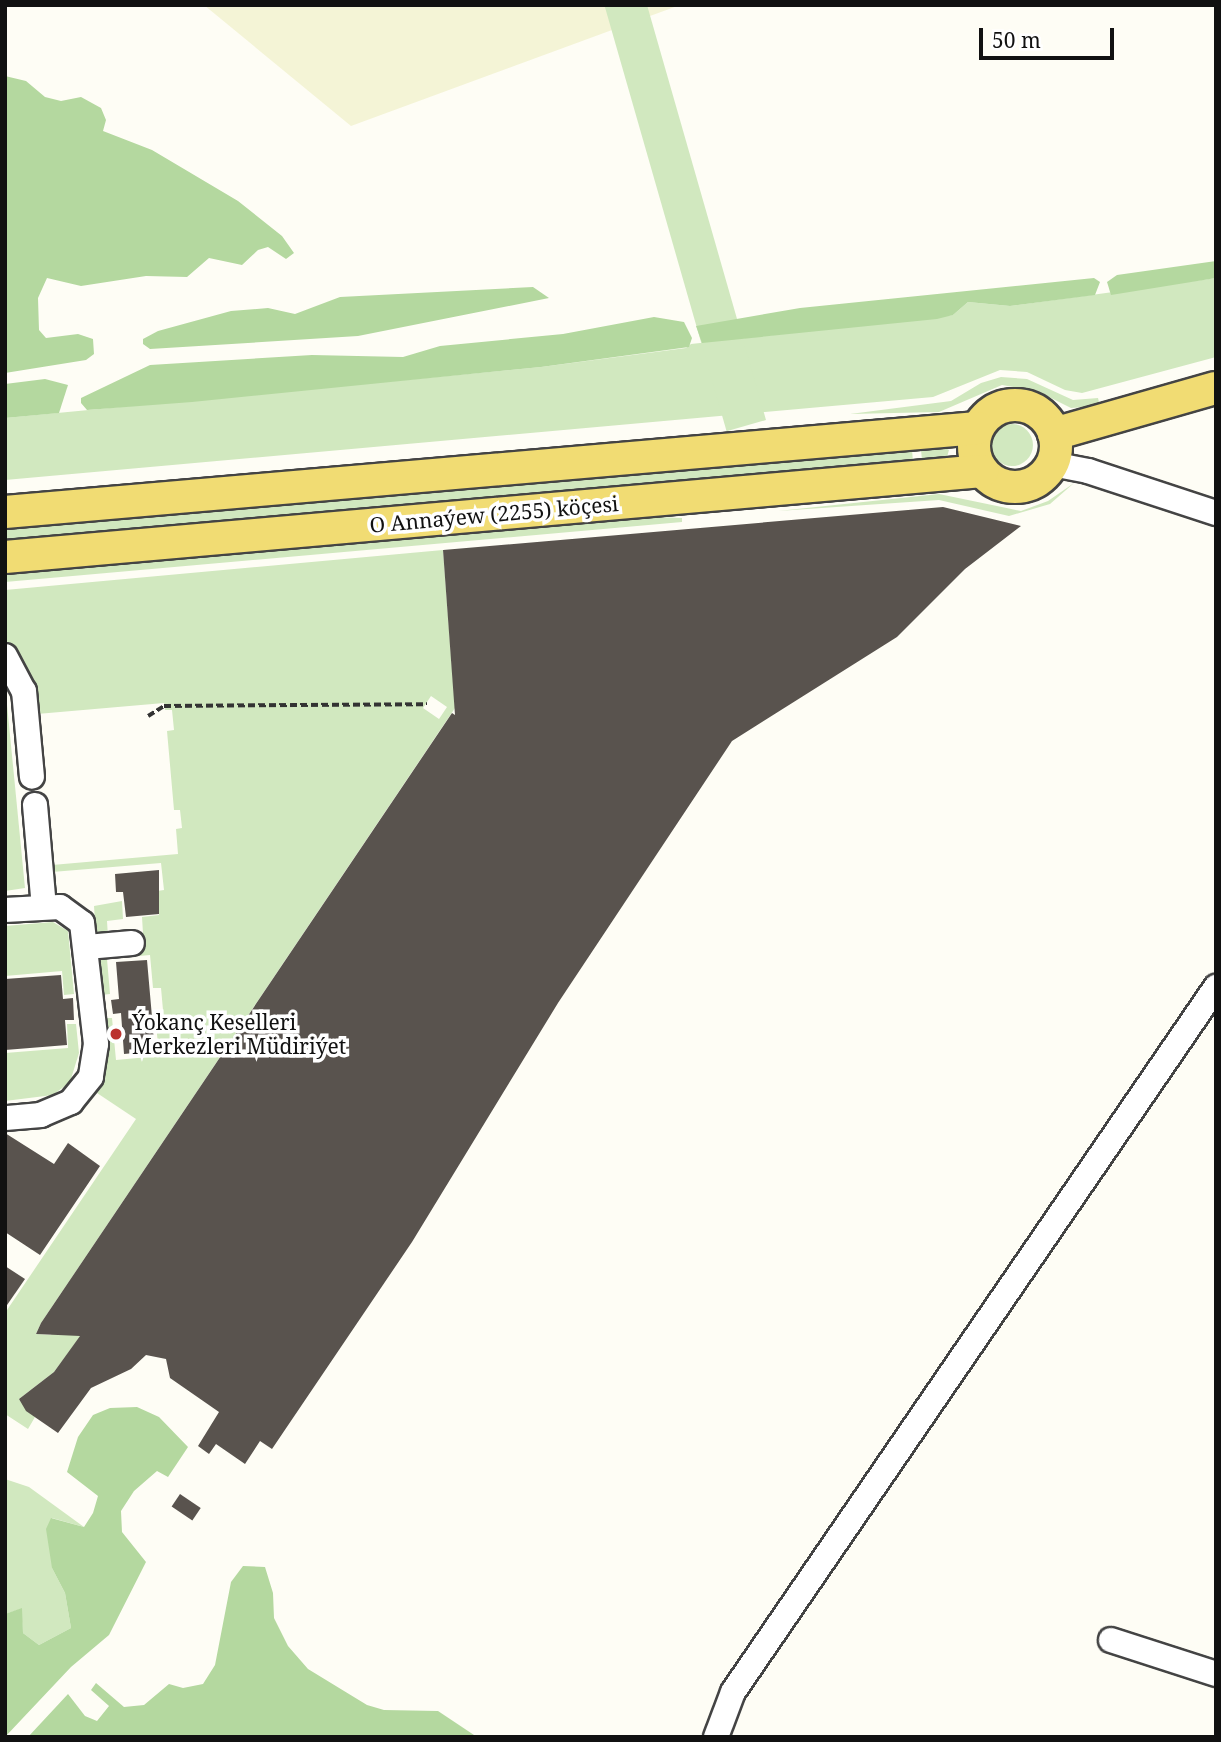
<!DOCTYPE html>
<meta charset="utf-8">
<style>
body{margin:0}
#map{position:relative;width:1221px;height:1742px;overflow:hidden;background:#fefdf5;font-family:"Noto Serif",serif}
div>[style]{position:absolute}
.farmland>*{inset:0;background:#f4f4d6}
.green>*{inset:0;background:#d1e8bf;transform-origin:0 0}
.round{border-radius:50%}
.forest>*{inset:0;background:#b4d89f}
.building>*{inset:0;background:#59534e;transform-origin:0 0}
.path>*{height:3.5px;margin-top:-1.75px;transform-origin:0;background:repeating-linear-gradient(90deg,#333 0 7px,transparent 0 10.5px)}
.roads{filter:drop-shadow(2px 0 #444) drop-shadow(-2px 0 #444) drop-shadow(0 2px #444) drop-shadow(0 -2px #444)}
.minor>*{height:24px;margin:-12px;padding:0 12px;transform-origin:12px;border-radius:12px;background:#fff}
.major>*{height:32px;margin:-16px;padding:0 16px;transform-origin:16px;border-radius:16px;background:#f1dc73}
.major>.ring{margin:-16px;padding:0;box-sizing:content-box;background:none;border:32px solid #f1dc73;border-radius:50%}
.dots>*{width:19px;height:19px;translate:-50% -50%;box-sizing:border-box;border:4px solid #fff;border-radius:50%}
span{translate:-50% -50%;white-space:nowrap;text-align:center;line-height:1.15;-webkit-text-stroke:7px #fff;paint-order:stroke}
.street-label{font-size:21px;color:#111}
.poi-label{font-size:21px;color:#111}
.left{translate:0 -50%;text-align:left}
.frame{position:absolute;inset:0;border:7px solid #111;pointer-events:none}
.scale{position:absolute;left:979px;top:28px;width:135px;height:32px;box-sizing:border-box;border:4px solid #111;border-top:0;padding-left:9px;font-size:21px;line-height:24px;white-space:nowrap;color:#111;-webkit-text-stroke:5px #fff;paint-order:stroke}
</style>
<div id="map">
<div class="farmland">
<div style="clip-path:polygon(204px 5px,680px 5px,351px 126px)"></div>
</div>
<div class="green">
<div style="clip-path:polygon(1216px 278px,1216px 357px,1082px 393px,1065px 390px,1027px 372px,1000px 370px,933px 397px,5px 480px,5px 418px,541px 367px,686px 348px,691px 344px,953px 315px,968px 302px,1010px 306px)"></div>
<div style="clip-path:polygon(1001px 377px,1027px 379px,1073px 400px,1098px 398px,1100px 406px,1071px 408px,1037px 391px,1002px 385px,939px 412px,850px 414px,951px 401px,981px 383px)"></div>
<div style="left:766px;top:420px;width:41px;height:764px;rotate:164deg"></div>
<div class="round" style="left:991px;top:424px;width:42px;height:42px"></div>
<div style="clip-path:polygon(943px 447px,949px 450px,947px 457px,922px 461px,921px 449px)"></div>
<div style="left:912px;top:450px;width:11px;height:910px;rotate:85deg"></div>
<div style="clip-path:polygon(1074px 483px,1050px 504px,1009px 516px,939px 500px,778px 511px,939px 494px,1021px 511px,1048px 501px)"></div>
<div style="clip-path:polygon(652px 517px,682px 518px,682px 522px,5px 582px,5px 574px)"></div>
<div style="clip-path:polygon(evenodd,443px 550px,455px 708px,41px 1323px,36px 1334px,51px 1335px,64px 1313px,98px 1312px,54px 1372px,19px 1399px,35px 1417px,28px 1429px,5px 1414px,5px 1313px,136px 1119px,97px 1093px,106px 1063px,103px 1018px,112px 1018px,116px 1060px,159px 1056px,156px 1023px,164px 1021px,161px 988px,153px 988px,150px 955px,139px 956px,138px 951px,144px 950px,142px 917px,159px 915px,157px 891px,164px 890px,161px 863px,52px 872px,52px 865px,178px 854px,176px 829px,182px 828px,180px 810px,174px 810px,167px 731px,174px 730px,172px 710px,165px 710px,164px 703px,37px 714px,29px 673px,5px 643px,5px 590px,443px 550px,431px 696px,447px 707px,439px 719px,423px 708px,431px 696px)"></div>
<div style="clip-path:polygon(5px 684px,25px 888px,5px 891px)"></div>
<div style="clip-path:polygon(122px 901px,123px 919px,107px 921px,108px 937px,96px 938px,94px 906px)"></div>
<div style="clip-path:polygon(53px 922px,68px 931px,74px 994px,64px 995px,62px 971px,5px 976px,5px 926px)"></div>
<div style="clip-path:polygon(121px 952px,121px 957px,107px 959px,110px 994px,101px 995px,98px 955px)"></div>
<div style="clip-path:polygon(67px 1024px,76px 1024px,79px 1053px,70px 1082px,53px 1095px,5px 1101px,5px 1053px,68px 1048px)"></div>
<div style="clip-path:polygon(5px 1479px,29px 1487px,84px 1527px,52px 1518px,52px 1568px,65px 1593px,71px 1628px,39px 1645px,23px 1633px,21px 1609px,5px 1614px)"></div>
</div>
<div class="forest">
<div style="clip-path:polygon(5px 76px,26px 81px,45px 97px,61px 101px,81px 97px,101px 108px,106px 120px,103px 131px,152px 150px,238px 201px,282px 236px,294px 253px,286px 259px,268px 247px,258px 250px,242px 265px,209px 258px,187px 277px,146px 276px,81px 286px,47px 278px,38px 298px,39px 330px,46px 338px,78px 334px,93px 339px,94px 354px,86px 360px,5px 373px)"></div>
<div style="clip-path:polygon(1216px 261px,1216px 278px,1111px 295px,1107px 282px,1117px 275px)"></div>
<div style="clip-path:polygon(1094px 278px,1100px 282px,1095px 295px,1010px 306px,968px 302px,953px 315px,937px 319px,702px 343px,696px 326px,800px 308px)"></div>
<div style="clip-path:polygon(533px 287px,549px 298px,358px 336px,150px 349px,143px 344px,143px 339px,158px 331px,231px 311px,268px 308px,295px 314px,340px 297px)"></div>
<div style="clip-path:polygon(654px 317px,684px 322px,692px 338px,689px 347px,541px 367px,192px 402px,87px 410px,81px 403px,81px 398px,150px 365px,312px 355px,403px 357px,440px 346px,563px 334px)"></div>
<div style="clip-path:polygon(45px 379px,68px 385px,59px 413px,5px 418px,5px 384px)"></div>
<div style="clip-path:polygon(137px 1407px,159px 1417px,188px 1447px,168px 1477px,157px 1471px,134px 1491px,121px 1511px,122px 1532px,146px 1562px,109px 1635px,71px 1667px,5px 1737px,5px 1614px,22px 1608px,23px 1633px,39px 1645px,71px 1628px,65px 1593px,52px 1568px,46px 1529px,51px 1518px,84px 1527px,93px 1513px,98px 1496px,67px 1472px,78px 1437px,93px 1415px,110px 1408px)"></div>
<div style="clip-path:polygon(243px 1566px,265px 1567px,273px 1593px,274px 1618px,288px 1646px,308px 1669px,367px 1705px,384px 1710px,438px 1711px,477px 1737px,28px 1737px,68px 1694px,85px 1716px,97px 1721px,109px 1706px,91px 1690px,96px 1683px,124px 1707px,144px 1705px,169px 1684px,183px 1688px,203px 1684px,215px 1665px,231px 1582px)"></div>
</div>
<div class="building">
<div style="clip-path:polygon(943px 507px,1021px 526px,965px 569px,897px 637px,732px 741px,558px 1003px,412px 1242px,272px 1449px,260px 1441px,245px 1464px,216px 1444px,209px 1454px,198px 1446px,219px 1412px,170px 1378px,166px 1359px,146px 1355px,131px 1369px,91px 1388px,58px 1433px,26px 1411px,19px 1399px,54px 1372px,80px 1336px,36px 1334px,41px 1323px,452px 713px,455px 715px,443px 550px)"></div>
<div style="clip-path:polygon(159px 870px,159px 914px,126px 917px,123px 892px,116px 892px,115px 874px)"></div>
<div style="clip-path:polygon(147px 960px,155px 1051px,124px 1054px,121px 1013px,113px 1014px,111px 1000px,119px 999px,116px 962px)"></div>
<div style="clip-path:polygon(61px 975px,63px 999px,73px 998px,74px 1020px,65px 1020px,67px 1045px,5px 1050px,5px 979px)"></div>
<div style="clip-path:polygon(5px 1133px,54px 1164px,68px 1143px,100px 1166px,40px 1255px,5px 1232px)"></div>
<div style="clip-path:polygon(5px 1266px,25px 1279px,5px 1308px)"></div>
<div style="left:180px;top:1494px;width:25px;height:15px;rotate:34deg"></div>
</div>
<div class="path">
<div style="left:148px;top:716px;width:19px;rotate:-32deg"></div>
<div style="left:164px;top:706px;width:263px;rotate:-0.4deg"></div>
</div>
<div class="roads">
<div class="minor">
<div style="left:1052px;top:464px;width:37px;rotate:11deg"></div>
<div style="left:1088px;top:471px;width:135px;rotate:18.2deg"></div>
<div style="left:5px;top:656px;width:40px;rotate:62deg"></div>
<div style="left:24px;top:691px;width:86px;rotate:84.7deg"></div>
<div style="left:35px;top:805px;width:102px;rotate:85deg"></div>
<div style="left:5px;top:910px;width:55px;rotate:-3.1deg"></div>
<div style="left:60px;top:907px;width:27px;rotate:36deg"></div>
<div style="left:82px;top:923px;width:122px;rotate:83.4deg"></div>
<div style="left:96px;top:1044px;width:33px;rotate:99deg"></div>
<div style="left:91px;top:1077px;width:32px;rotate:129deg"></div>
<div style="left:71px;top:1102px;width:33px;rotate:157deg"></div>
<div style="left:41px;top:1115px;width:36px;rotate:175deg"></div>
<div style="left:87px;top:947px;width:45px;rotate:-5.1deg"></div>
<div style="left:1111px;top:1640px;width:110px;rotate:17.9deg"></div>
<div style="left:716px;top:1737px;width:48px;rotate:-69.3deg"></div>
<div style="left:733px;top:1692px;width:855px;rotate:-55.58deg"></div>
</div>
<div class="major">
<div class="ring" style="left:974px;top:405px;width:50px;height:50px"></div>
<div style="left:1054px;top:434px;width:168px;rotate:-15.9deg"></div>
<div style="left:5px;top:512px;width:976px;rotate:-4.94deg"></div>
<div style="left:5px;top:557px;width:981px;rotate:-5.03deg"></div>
</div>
</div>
<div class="dots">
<div style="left:116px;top:1034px;background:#bb332f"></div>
</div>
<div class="street-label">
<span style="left:494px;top:514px;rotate:-5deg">O Annaýew (2255) köçesi</span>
</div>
<div class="poi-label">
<span class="left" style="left:132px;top:1034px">Ýokanç Keselleri<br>Merkezleri Müdiriýet</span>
</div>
<div class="frame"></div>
<div class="scale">50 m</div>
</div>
